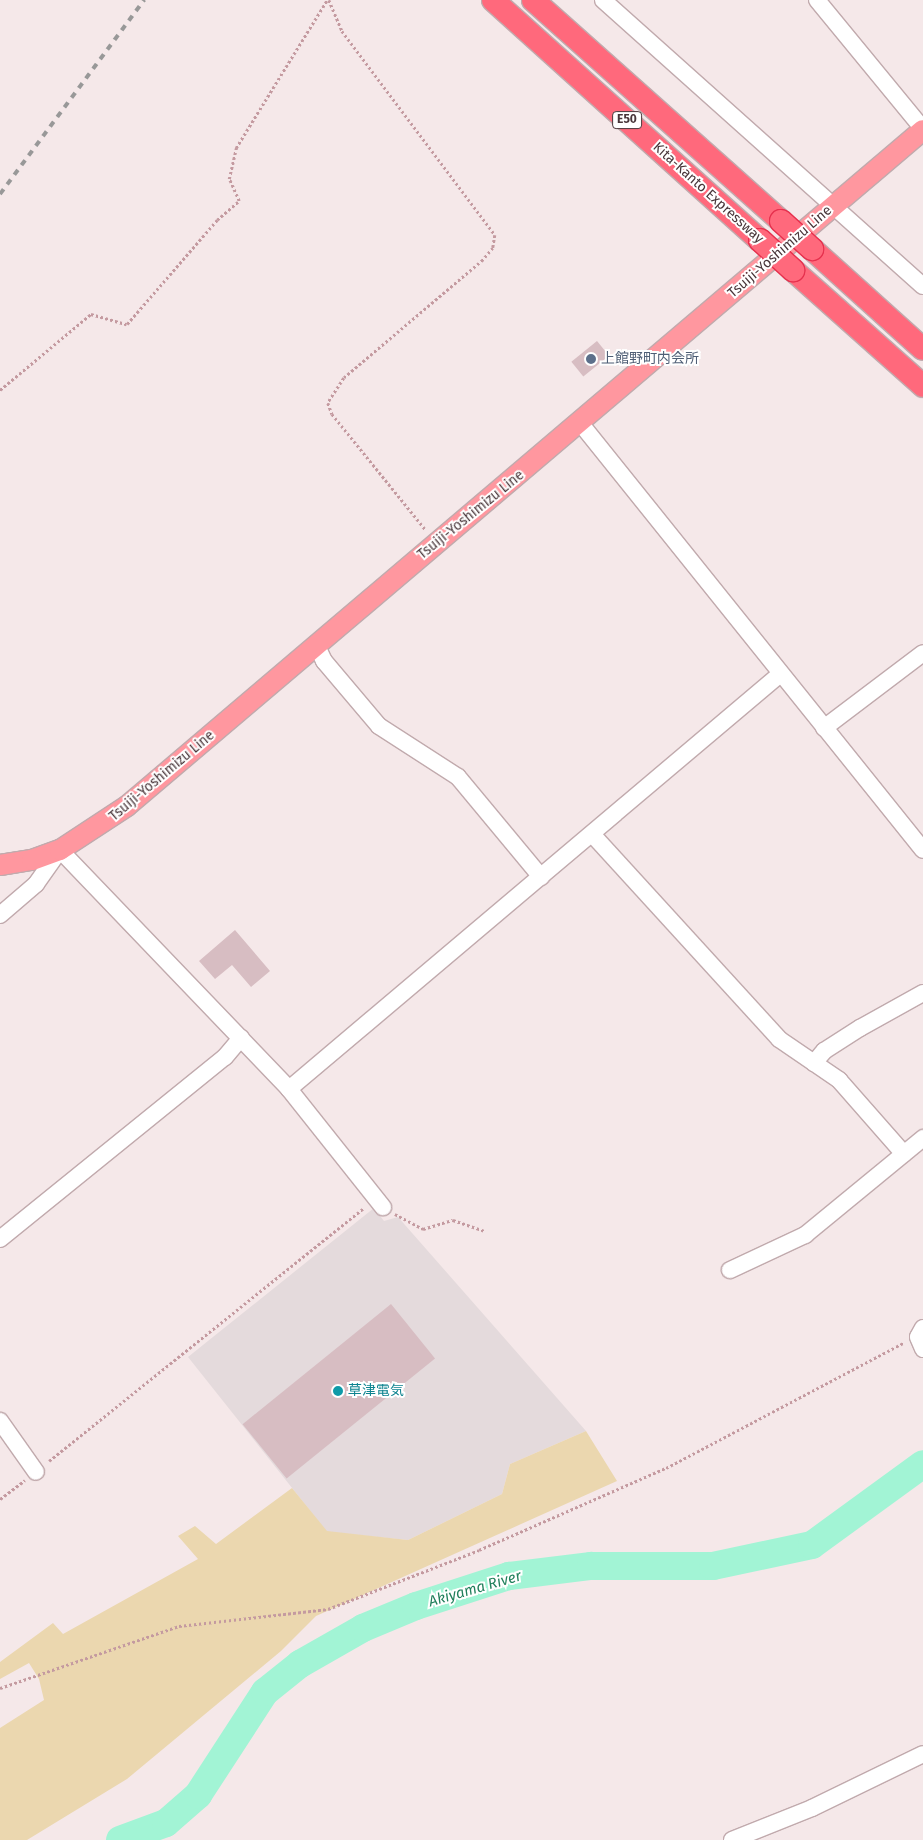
<!DOCTYPE html>
<meta charset="utf-8">
<style>
body{margin:0}
#map{position:relative;width:923px;height:1840px;overflow:hidden;background:#f5e8e9;font-family:"Fira Sans","Noto Sans JP",sans-serif}
div>[style]{position:absolute}
.industrial>*{inset:0;background:#e4dadc}
.green>*{inset:0;background:#ebd7af}
.river>*{height:28px;margin:-14px;padding:0 14px;transform-origin:14px;border-radius:14px;background:#a2f4d5}
.building>*{inset:0;background:#d7bdc2;transform-origin:0 0}
.path>*{height:2.5px;margin-top:-1.25px;transform-origin:0;background:repeating-linear-gradient(90deg,#c49aa0 0 2.5px,transparent 0 5px)}
.roads{filter:drop-shadow(1px 0 #c1aaad) drop-shadow(-1px 0 #c1aaad) drop-shadow(0 1px #c1aaad) drop-shadow(0 -1px #c1aaad)}
.minor>*{height:16px;margin:-8px;padding:0 8px;transform-origin:8px;border-radius:8px;background:#fff}
.major>*{height:20px;margin:-10px;padding:0 10px;transform-origin:10px;border-radius:10px;background:#ff979f}
.highway>*{height:22px;margin:-11px;padding:0 11px;transform-origin:11px;border-radius:11px;background:#ff697c}
.rail>*{height:4px;margin-top:-2px;transform-origin:0;background:repeating-linear-gradient(90deg,#989898 0 6px,transparent 0 12px)}
.bridges{filter:drop-shadow(1px 0 #e6314e) drop-shadow(-1px 0 #e6314e) drop-shadow(0 1px #e6314e) drop-shadow(0 -1px #e6314e)}
.highway-bridge>*{height:22px;margin:-11px;padding:0 11px;transform-origin:11px;border-radius:11px;background:#ff697c}
.dots>*{width:14px;height:14px;translate:-50% -50%;box-sizing:border-box;border:2px solid #fff;border-radius:50%}
span{translate:-50% -50%;white-space:nowrap;text-align:center;line-height:1.15;-webkit-text-stroke:4px #fff;paint-order:stroke}
.shield-label span{padding:1px 4px;background:#fff;border:1px solid;border-radius:4px;-webkit-text-stroke-width:0}
.shield-label{font-size:12px;color:#49363a;font-weight:700}
.street-label{font-size:14px;color:#49363a}
.service-label{font-size:14px;color:#4e5e75}
.left{translate:0 -50%;text-align:left}
.culture-label{font-size:14px;color:#0d838f}
.water-label{font-size:15px;color:#21805c;font-style:italic}
</style>
<div id="map">
<div class="industrial">
<div style="clip-path:polygon(374px 1208px,384px 1221px,398px 1217px,586px 1431px,510px 1464px,502px 1494px,408px 1540px,327px 1532px,188px 1357px)"></div>
</div>
<div class="green">
<div style="clip-path:polygon(586px 1431px,617px 1481px,316px 1616px,281px 1651px,127px 1779px,27px 1840px,0 1840px,0 1728px,44px 1700px,39px 1679px,29px 1663px,0 1679px,0 1662px,53px 1623px,63px 1634px,198px 1559px,178px 1536px,195px 1526px,216px 1544px,292px 1488px,327px 1531px,408px 1540px,502px 1494px,510px 1464px)"></div>
</div>
<div class="river">
<div style="left:120px;top:1840px;width:49px;rotate:-20.3deg"></div>
<div style="left:166px;top:1823px;width:43px;rotate:-41.2deg"></div>
<div style="left:198px;top:1795px;width:123px;rotate:-57deg"></div>
<div style="left:265px;top:1692px;width:45px;rotate:-38.7deg"></div>
<div style="left:300px;top:1664px;width:73px;rotate:-29.7deg"></div>
<div style="left:363px;top:1628px;width:57px;rotate:-22.5deg"></div>
<div style="left:416px;top:1606px;width:98px;rotate:-17.9deg"></div>
<div style="left:509px;top:1576px;width:83px;rotate:-7deg"></div>
<div style="left:591px;top:1566px;width:122px"></div>
<div style="left:713px;top:1566px;width:101px;rotate:-12deg"></div>
<div style="left:812px;top:1545px;width:137px;rotate:-36.1deg"></div>
</div>
<div class="building">
<div style="left:597px;top:341px;width:19px;height:33px;rotate:51deg"></div>
<div style="clip-path:polygon(235px 930px,270px 971px,251px 987px,232px 965px,215px 979px,199px 961px)"></div>
<div style="left:391px;top:1304px;width:70px;height:191px;rotate:51deg"></div>
</div>
<div class="path">
<div style="left:329px;top:0;width:34px;rotate:67deg"></div>
<div style="left:342px;top:31px;width:255px;rotate:53.1deg"></div>
<div style="left:495px;top:235px;width:13px;rotate:99deg"></div>
<div style="left:493px;top:248px;width:16px;rotate:130deg"></div>
<div style="left:483px;top:260px;width:182px;rotate:139.7deg"></div>
<div style="left:344px;top:378px;width:30px;rotate:123deg"></div>
<div style="left:328px;top:403px;width:12px;rotate:70deg"></div>
<div style="left:332px;top:414px;width:149px;rotate:51deg"></div>
<div style="left:0;top:390px;width:119px;rotate:-39.9deg"></div>
<div style="left:91px;top:314px;width:37px;rotate:16deg"></div>
<div style="left:127px;top:324px;width:138px;rotate:-49.1deg"></div>
<div style="left:217px;top:220px;width:29px;rotate:-41deg"></div>
<div style="left:239px;top:201px;width:24px;rotate:-114deg"></div>
<div style="left:229px;top:179px;width:32px;rotate:-77deg"></div>
<div style="left:236px;top:148px;width:174px;rotate:-58.4deg"></div>
<div style="left:395px;top:1214px;width:32px;rotate:28deg"></div>
<div style="left:423px;top:1229px;width:31px;rotate:-17deg"></div>
<div style="left:453px;top:1220px;width:34px;rotate:19deg"></div>
<div style="left:49px;top:1461px;width:404px;rotate:-38.8deg"></div>
<div style="left:0;top:1499px;width:31px;rotate:-37deg"></div>
<div style="left:0;top:1688px;width:189px;rotate:-19.1deg"></div>
<div style="left:179px;top:1626px;width:150px;rotate:-6.5deg"></div>
<div style="left:328px;top:1609px;width:162px;rotate:-21.3deg"></div>
<div style="left:479px;top:1550px;width:204px;rotate:-23.7deg"></div>
<div style="left:666px;top:1468px;width:268px;rotate:-27.8deg"></div>
</div>
<div class="roads">
<div class="minor">
<div style="left:603px;top:0;width:429px;rotate:41.8deg"></div>
<div style="left:817px;top:0;width:167px;rotate:50.6deg"></div>
<div style="left:581px;top:424px;width:546px;rotate:51.24deg"></div>
<div style="left:316px;top:644px;width:19px;rotate:65deg"></div>
<div style="left:324px;top:661px;width:85px;rotate:49.8deg"></div>
<div style="left:379px;top:726px;width:94px;rotate:32.8deg"></div>
<div style="left:458px;top:777px;width:130px;rotate:50.3deg"></div>
<div style="left:824px;top:728px;width:124px;rotate:-37.1deg"></div>
<div style="left:592px;top:834px;width:277px;rotate:47.6deg"></div>
<div style="left:779px;top:1039px;width:73px;rotate:34.3deg"></div>
<div style="left:839px;top:1080px;width:98px;rotate:48.7deg"></div>
<div style="left:0;top:915px;width:48px;rotate:-40.7deg"></div>
<div style="left:36px;top:884px;width:42px;rotate:-54.8deg"></div>
<div style="left:60px;top:850px;width:331px;rotate:46.2deg"></div>
<div style="left:289px;top:1089px;width:151px;rotate:51.5deg"></div>
<div style="left:814px;top:1063px;width:16px;rotate:-50deg"></div>
<div style="left:824px;top:1051px;width:43px;rotate:-32.6deg"></div>
<div style="left:860px;top:1028px;width:72px;rotate:-29.1deg"></div>
<div style="left:289px;top:1089px;width:641px;rotate:-40.19deg"></div>
<div style="left:0;top:1239px;width:289px;rotate:-39deg"></div>
<div style="left:225px;top:1057px;width:25px;rotate:-50deg"></div>
<div style="left:730px;top:1270px;width:83px;rotate:-25deg"></div>
<div style="left:805px;top:1235px;width:153px;rotate:-39.4deg"></div>
<div style="left:923px;top:1328px;width:10px;rotate:119deg"></div>
<div style="left:918px;top:1337px;width:13px;rotate:67deg"></div>
<div style="left:0;top:1421px;width:62px;rotate:54.8deg"></div>
<div style="left:732px;top:1840px;width:86px;rotate:-21.8deg"></div>
<div style="left:812px;top:1808px;width:123px;rotate:-25.9deg"></div>
</div>
<div class="major">
<div style="left:0;top:865px;width:32px;rotate:-9deg"></div>
<div style="left:32px;top:860px;width:30px;rotate:-20deg"></div>
<div style="left:60px;top:850px;width:80px;rotate:-33.3deg"></div>
<div style="left:127px;top:806px;width:1044px;rotate:-40.34deg"></div>
</div>
<div class="highway">
<div style="left:493px;top:0;width:359px;rotate:42deg"></div>
<div style="left:533px;top:0;width:332px;rotate:41.7deg"></div>
<div style="left:812px;top:249px;width:149px;rotate:42deg"></div>
<div style="left:793px;top:270px;width:174px;rotate:41.7deg"></div>
</div>
</div>
<div class="rail">
<div style="left:0;top:194px;width:242px;rotate:-53.4deg"></div>
</div>
<div class="bridges">
<div class="highway-bridge">
<div style="left:781px;top:221px;width:42px;rotate:42.1deg"></div>
<div style="left:760px;top:240px;width:45px;rotate:42.3deg"></div>
</div>
</div>
<div class="dots">
<div style="left:591px;top:359px;background:#5c6f8a"></div>
<div style="left:338px;top:1391px;background:#0f9aa8"></div>
</div>
<div class="shield-label">
<span style="left:627px;top:120px">E50</span>
</div>
<div class="street-label">
<span style="left:708px;top:193px;rotate:42deg">Kita-Kanto Expressway</span>
<span style="left:780px;top:252px;rotate:-41deg">Tsuiji-Yoshimizu Line</span>
<span style="left:471px;top:515px;rotate:-39deg">Tsuiji-Yoshimizu Line</span>
<span style="left:162px;top:776px;rotate:-40deg">Tsuiji-Yoshimizu Line</span>
</div>
<div class="service-label">
<span class="left" style="left:601px;top:359px">上館野町内会所</span>
</div>
<div class="culture-label">
<span class="left" style="left:348px;top:1391px">草津電気</span>
</div>
<div class="water-label">
<span style="left:475px;top:1589px;rotate:-16deg">Akiyama River</span>
</div>
</div>
